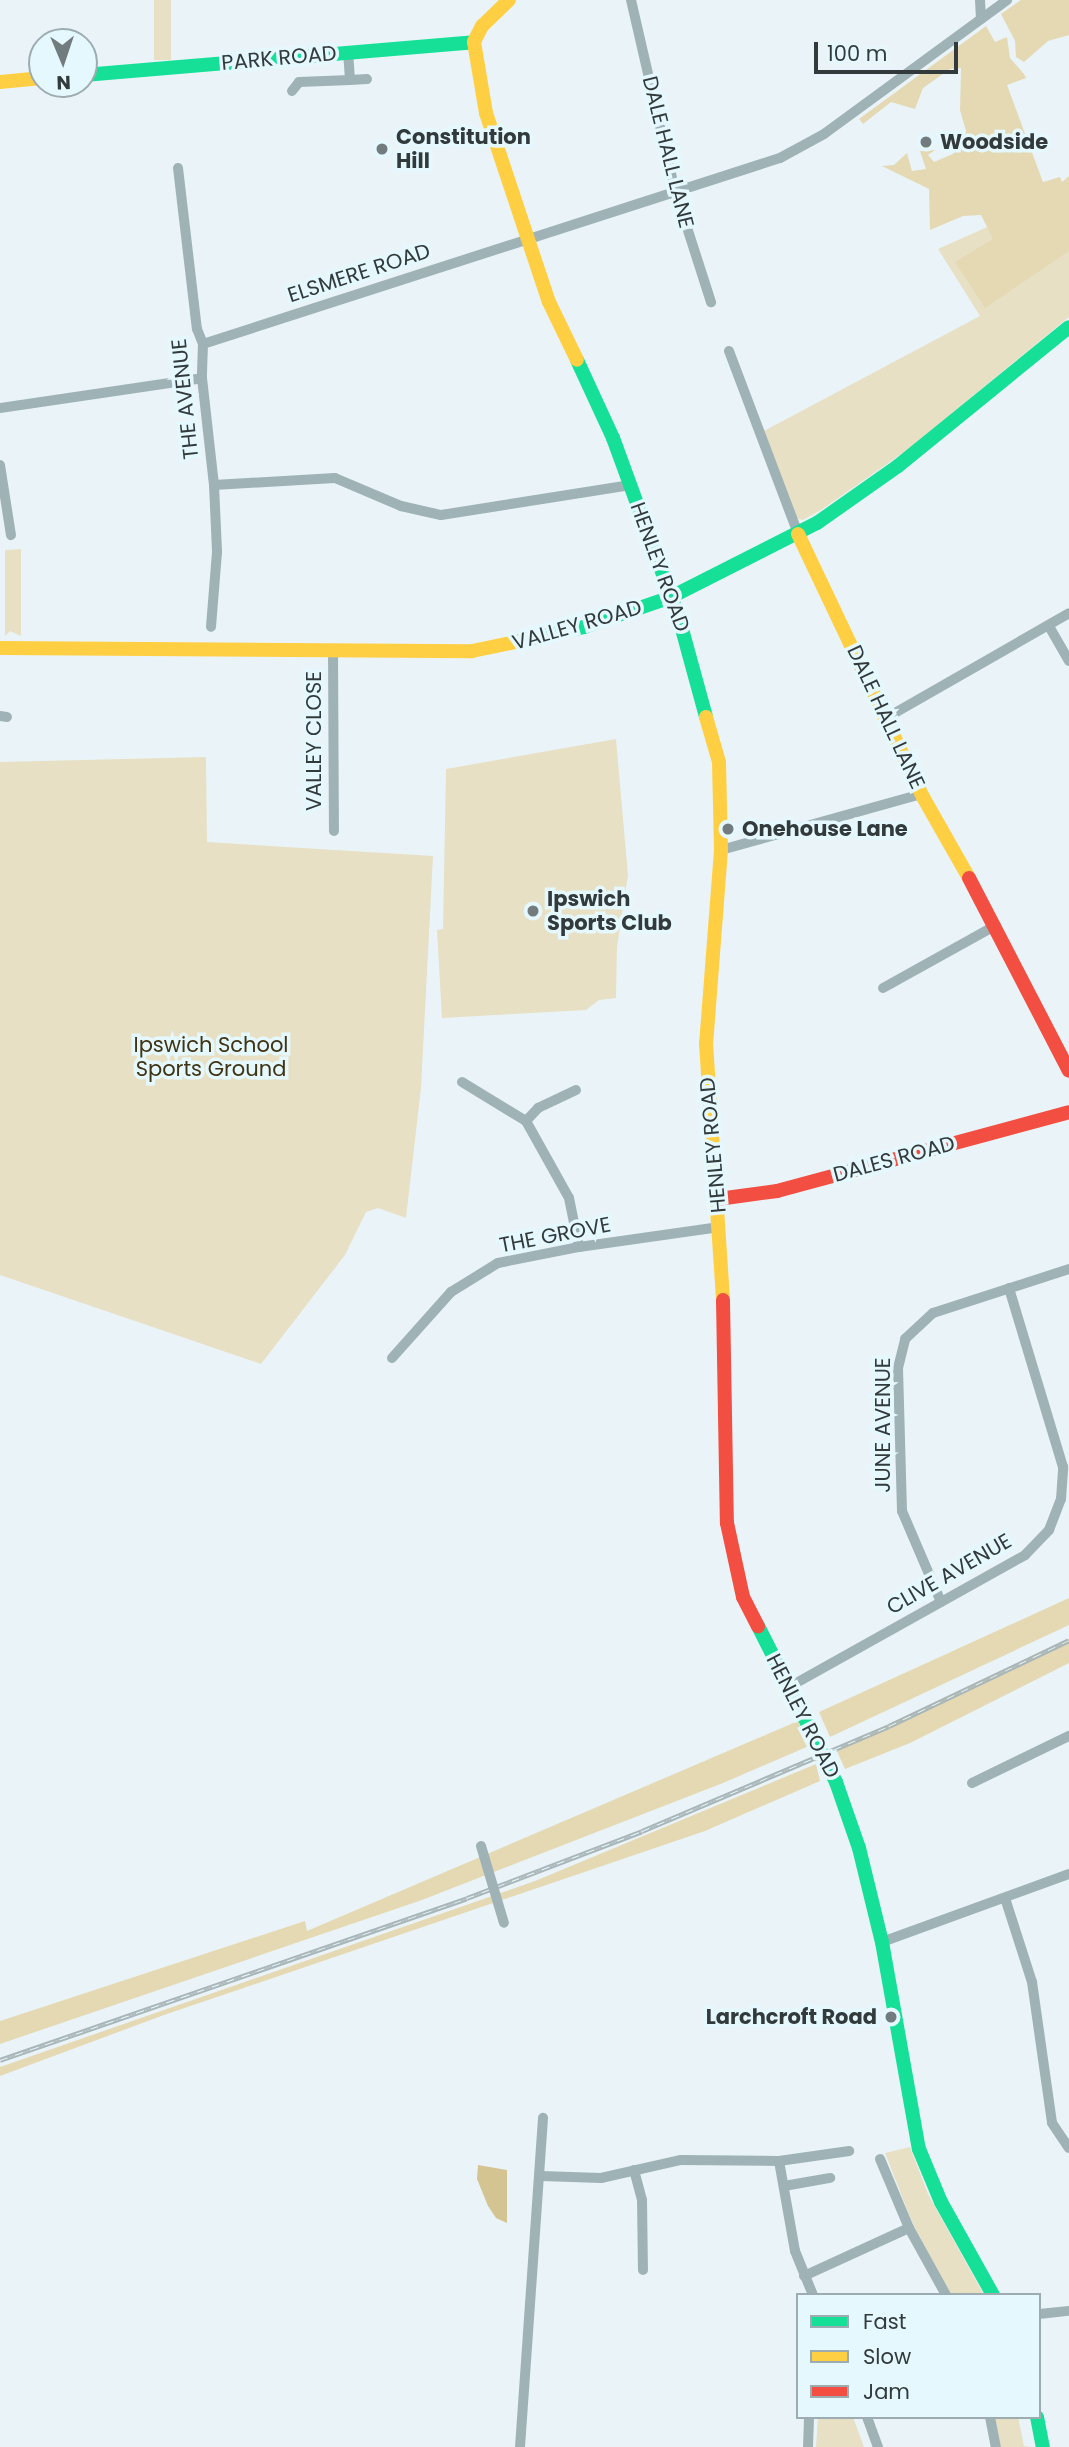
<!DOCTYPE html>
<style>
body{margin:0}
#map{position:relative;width:1069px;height:2447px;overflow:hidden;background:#eaf4f8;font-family:Poppins,sans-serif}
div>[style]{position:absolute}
.green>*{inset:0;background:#e7e0c4;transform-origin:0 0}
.forest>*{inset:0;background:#e4d9b3}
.water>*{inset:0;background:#d4c492}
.street>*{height:10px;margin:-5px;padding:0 5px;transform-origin:5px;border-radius:5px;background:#9fb3b7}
.fast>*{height:14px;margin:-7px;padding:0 7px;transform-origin:7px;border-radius:7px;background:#16e098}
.slow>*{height:14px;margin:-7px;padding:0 7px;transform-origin:7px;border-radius:7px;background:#ffcf43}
.jam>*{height:14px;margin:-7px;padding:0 7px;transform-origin:7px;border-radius:7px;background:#f24e42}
.rail>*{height:5px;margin-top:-2.5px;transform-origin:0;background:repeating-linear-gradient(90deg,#e4f8fe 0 8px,#a9b6b9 0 16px);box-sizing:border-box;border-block:2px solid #a9b6b9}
.street-bridge>*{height:10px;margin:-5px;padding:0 5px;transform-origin:5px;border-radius:5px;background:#9fb3b7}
.fast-bridge>*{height:14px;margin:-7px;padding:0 7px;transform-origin:7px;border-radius:7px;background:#16e098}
.dots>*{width:19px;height:19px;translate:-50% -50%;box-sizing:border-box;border:4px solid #e4f8fe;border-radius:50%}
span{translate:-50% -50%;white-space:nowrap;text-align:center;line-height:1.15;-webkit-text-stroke:7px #e4f8fe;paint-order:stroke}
.street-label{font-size:21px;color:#323a3c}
.poi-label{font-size:21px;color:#323a3c;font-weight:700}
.left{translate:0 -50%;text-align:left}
.right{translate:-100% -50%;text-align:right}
.park-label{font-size:21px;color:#403413}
.legend{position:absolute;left:796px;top:2293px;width:245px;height:126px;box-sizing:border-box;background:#e4f8fe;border:2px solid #9dacb0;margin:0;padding:9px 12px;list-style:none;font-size:21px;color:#323a3c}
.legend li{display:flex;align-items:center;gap:14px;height:35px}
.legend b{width:35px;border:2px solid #9dacb0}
.north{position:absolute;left:28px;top:28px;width:70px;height:70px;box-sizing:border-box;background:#e4f8fe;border:2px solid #9dacb0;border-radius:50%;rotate:178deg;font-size:19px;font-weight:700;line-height:28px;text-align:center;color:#323a3c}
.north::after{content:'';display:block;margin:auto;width:24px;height:32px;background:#727b7e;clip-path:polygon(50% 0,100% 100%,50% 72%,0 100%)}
.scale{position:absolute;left:814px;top:42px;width:144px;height:32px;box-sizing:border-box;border:4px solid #323a3c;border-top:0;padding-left:9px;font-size:21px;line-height:24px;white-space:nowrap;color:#323a3c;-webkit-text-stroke:5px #e4f8fe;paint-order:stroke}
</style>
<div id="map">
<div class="green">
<div style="left:154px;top:0;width:17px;height:60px"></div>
<div style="clip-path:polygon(1069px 183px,1069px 317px,907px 450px,821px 510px,803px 520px,795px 518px,762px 432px,980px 316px,938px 249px,1057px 196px)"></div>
<div style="clip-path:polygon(21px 549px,21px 636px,10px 631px,5px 636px,5px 550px)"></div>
<div style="clip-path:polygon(616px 739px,628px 875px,617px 947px,616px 998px,599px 1000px,586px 1010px,442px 1018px,437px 930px,443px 929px,446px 769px)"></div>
<div style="clip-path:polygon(206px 757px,207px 842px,433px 856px,421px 1088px,406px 1218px,378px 1208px,366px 1212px,345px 1255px,261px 1364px,0 1275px,0 762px)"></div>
<div style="clip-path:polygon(910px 2147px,928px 2194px,984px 2295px,950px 2295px,912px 2222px,885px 2153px)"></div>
<div style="clip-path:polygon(818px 2417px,853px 2417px,864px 2447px,816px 2447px)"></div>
<div style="clip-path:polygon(995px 2417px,1018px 2417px,1024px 2446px,1031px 2447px,1000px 2447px)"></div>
</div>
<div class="forest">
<div style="clip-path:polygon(1021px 0,1069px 0,1069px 35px,1048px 41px,1024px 62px,1016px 57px,1015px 41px,1001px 14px)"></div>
<div style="clip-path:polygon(986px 26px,995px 42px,1007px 37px,1010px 58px,1024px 74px,1026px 78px,1007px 85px,1043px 182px,1060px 177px,1062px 182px,1069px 176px,1069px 251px,985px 308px,955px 262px,993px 239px,981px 215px,963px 216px,930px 230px,929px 189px,882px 166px,894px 165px,907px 153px,912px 171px,926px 169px,920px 151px,935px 150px,928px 155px,934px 162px,953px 154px,966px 131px,960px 110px,961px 68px,950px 69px,923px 88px,915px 109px,891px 102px,863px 124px,859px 119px)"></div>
<div style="clip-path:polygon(1069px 1598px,1069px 1625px,830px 1737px,819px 1712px)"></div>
<div style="clip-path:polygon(1069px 1639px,1069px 1663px,910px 1743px,845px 1769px,836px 1749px)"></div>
<div style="clip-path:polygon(798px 1721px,809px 1746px,723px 1783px,422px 1900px,0 2044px,0 2021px,305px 1921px,307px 1931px)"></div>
<div style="clip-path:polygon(816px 1764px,820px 1781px,705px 1831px,164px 2015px,0 2076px,0 2067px,535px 1881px)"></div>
</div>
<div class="water">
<div style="clip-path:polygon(478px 2165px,507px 2170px,507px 2223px,496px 2218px,488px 2206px,477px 2179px)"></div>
</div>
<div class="street">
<div style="left:631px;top:0;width:195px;rotate:77deg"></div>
<div style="left:675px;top:190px;width:118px;rotate:72.2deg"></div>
<div style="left:980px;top:0;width:19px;rotate:87deg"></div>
<div style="left:350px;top:80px;width:17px;rotate:-3deg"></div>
<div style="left:292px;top:91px;width:11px;rotate:-52deg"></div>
<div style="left:299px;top:82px;width:51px;rotate:-2.2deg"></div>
<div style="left:350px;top:80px;width:28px;rotate:-94deg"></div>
<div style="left:178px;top:168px;width:162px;rotate:83.3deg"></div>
<div style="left:197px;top:329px;width:16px;rotate:68deg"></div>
<div style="left:203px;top:344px;width:34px;rotate:92deg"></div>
<div style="left:202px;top:378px;width:108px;rotate:83.6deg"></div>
<div style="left:214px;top:485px;width:67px;rotate:87.4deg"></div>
<div style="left:217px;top:552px;width:75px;rotate:94.6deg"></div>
<div style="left:203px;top:344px;width:606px;rotate:-17.87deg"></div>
<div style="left:780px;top:158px;width:50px;rotate:-28.6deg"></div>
<div style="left:824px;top:134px;width:227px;rotate:-36.2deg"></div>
<div style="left:729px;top:351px;width:196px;rotate:69.3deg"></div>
<div style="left:0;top:408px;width:204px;rotate:-8.4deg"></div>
<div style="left:0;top:465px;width:71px;rotate:81.1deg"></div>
<div style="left:214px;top:485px;width:121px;rotate:-3.3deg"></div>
<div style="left:335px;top:478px;width:72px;rotate:23deg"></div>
<div style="left:401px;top:506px;width:41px;rotate:12.7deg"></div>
<div style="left:441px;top:515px;width:192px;rotate:-9deg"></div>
<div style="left:1050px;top:628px;width:38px;rotate:60deg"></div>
<div style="left:333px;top:650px;width:181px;rotate:89.7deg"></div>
<div style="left:0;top:716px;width:7px;rotate:8deg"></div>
<div style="left:886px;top:718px;width:211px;rotate:-29.8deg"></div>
<div style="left:721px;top:850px;width:209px;rotate:-15.6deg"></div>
<div style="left:883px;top:988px;width:129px;rotate:-29.1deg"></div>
<div style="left:462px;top:1082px;width:75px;rotate:31.4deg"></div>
<div style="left:526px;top:1121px;width:88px;rotate:60.8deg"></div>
<div style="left:569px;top:1198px;width:50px;rotate:78.5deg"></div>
<div style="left:526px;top:1121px;width:18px;rotate:-47deg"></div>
<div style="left:538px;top:1108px;width:42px;rotate:-25.3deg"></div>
<div style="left:392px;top:1358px;width:89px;rotate:-48.2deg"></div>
<div style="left:451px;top:1292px;width:55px;rotate:-31.7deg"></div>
<div style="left:498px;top:1263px;width:83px;rotate:-11.2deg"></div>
<div style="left:579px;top:1247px;width:142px;rotate:-8.1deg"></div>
<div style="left:941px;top:1602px;width:99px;rotate:-113.2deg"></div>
<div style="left:902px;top:1511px;width:143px;rotate:-91.6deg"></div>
<div style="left:898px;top:1368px;width:30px;rotate:-76deg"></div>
<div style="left:905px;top:1339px;width:38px;rotate:-43deg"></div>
<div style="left:933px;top:1313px;width:143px;rotate:-17.9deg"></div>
<div style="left:789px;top:1687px;width:270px;rotate:-29.2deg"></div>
<div style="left:1025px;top:1555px;width:35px;rotate:-46deg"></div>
<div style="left:1049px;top:1530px;width:33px;rotate:-69deg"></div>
<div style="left:1061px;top:1499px;width:32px;rotate:-86deg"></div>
<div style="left:1063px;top:1467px;width:187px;rotate:-106.8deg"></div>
<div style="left:972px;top:1783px;width:108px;rotate:-25.9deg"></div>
<div style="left:1005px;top:1898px;width:88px;rotate:72.2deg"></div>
<div style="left:1032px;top:1982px;width:142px;rotate:81.9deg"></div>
<div style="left:1052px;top:2123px;width:30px;rotate:56deg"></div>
<div style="left:882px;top:1942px;width:199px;rotate:-20deg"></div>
<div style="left:880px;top:2159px;width:75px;rotate:67.2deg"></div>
<div style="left:779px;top:2161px;width:91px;rotate:79.9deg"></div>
<div style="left:795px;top:2251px;width:48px;rotate:67.8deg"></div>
<div style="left:634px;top:2170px;width:31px;rotate:75deg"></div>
<div style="left:642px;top:2200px;width:70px;rotate:89.2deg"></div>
<div style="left:541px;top:2176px;width:60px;rotate:1.9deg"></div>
<div style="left:601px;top:2178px;width:82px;rotate:-12.7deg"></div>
<div style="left:681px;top:2160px;width:98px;rotate:0.6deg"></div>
<div style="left:779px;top:2161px;width:71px;rotate:-8.1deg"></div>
<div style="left:784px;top:2186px;width:47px;rotate:-9.9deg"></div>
<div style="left:804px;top:2276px;width:115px;rotate:-24.6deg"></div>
<div style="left:909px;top:2228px;width:77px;rotate:61.1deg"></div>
<div style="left:1039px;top:2314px;width:30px;rotate:-6deg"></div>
<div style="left:867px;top:2417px;width:32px;rotate:70deg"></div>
<div style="left:990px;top:2417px;width:31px;rotate:79deg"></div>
<div style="left:520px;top:2447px;width:330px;rotate:-86deg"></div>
<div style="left:808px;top:2447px;width:30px;rotate:-88deg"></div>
</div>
<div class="fast">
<div style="left:84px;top:75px;width:391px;rotate:-4.8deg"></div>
<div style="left:577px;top:360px;width:86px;rotate:65.2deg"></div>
<div style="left:613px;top:438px;width:192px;rotate:69.9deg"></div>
<div style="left:679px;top:618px;width:103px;rotate:74.7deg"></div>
<div style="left:520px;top:641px;width:66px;rotate:-12.3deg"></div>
<div style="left:584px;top:627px;width:92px;rotate:-19deg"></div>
<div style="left:671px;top:597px;width:164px;rotate:-26.9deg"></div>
<div style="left:817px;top:523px;width:99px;rotate:-35.1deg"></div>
<div style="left:898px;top:466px;width:220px;rotate:-39.1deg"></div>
<div style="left:758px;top:1626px;width:100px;rotate:63.2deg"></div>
<div style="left:836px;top:1782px;width:70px;rotate:70.8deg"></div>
<div style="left:859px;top:1848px;width:97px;rotate:76.3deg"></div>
<div style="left:882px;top:1942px;width:210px;rotate:79.9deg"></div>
<div style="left:919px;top:2149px;width:57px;rotate:67.5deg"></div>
<div style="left:941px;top:2202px;width:107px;rotate:60.8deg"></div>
<div style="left:1037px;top:2417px;width:31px;rotate:79deg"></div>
</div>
<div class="slow">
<div style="left:509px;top:0;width:37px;rotate:136deg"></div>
<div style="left:482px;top:26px;width:18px;rotate:117deg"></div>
<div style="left:474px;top:42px;width:72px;rotate:80.4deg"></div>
<div style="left:486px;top:113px;width:199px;rotate:71.6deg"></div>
<div style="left:549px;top:302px;width:64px;rotate:64.2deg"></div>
<div style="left:0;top:82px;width:42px;rotate:-5.4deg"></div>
<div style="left:798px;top:534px;width:291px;rotate:64.6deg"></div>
<div style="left:923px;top:797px;width:93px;rotate:60.4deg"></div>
<div style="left:0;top:648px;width:472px;rotate:0.4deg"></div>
<div style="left:472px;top:651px;width:49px;rotate:-11.8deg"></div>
<div style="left:706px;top:717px;width:47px;rotate:73.9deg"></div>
<div style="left:719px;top:762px;width:88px;rotate:88.7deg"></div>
<div style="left:721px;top:850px;width:194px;rotate:94.4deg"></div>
<div style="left:706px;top:1043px;width:258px;rotate:86.2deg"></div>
</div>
<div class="jam">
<div style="left:969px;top:878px;width:217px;rotate:62.6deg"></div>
<div style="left:718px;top:1199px;width:60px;rotate:-7.7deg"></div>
<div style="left:777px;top:1191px;width:302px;rotate:-15.1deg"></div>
<div style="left:723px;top:1300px;width:223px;rotate:89deg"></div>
<div style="left:727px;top:1523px;width:76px;rotate:77.8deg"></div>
<div style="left:743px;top:1597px;width:33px;rotate:63deg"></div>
</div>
<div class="rail">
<div style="left:0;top:2060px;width:494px;rotate:-19.1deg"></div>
<div style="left:467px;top:1898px;width:187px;rotate:-20.9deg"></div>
<div style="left:642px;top:1831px;width:268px;rotate:-23deg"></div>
<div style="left:889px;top:1726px;width:199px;rotate:-25.5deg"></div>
</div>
<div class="street-bridge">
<div style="left:481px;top:1846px;width:80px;rotate:73.4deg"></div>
</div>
<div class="fast-bridge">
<div style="left:803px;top:1715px;width:75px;rotate:63.8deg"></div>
</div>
<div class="dots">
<div style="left:926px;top:142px;background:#727b7e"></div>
<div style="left:382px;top:149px;background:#727b7e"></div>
<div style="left:728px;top:829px;background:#727b7e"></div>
<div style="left:533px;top:911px;background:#727b7e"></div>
<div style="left:891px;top:2017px;background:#727b7e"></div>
</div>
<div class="street-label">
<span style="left:279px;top:58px;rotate:-5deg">PARK ROAD</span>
<span style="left:668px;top:152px;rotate:76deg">DALE HALL LANE</span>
<span style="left:359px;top:273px;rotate:-18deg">ELSMERE ROAD</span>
<span style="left:185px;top:399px;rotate:-96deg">THE AVENUE</span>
<span style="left:660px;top:567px;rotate:70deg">HENLEY ROAD</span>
<span style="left:577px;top:625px;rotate:-16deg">VALLEY ROAD</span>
<span style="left:886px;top:717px;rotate:65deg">DALE HALL LANE</span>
<span style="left:314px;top:741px;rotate:-90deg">VALLEY CLOSE</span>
<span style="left:713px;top:1145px;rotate:-95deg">HENLEY ROAD</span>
<span style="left:894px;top:1159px;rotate:-15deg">DALES ROAD</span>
<span style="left:555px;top:1235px;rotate:-11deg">THE GROVE</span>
<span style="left:883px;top:1425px;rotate:-90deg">JUNE AVENUE</span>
<span style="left:949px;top:1574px;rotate:-30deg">CLIVE AVENUE</span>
<span style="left:803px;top:1716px;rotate:63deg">HENLEY ROAD</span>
</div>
<div class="poi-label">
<span class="left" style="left:396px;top:149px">Constitution<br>Hill</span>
<span class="left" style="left:940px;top:142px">Woodside</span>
<span class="left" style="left:742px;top:829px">Onehouse Lane</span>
<span class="left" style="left:547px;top:911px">Ipswich<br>Sports Club</span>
<span class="right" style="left:877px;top:2017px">Larchcroft Road</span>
</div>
<div class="park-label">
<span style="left:211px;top:1057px">Ipswich School<br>Sports Ground</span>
</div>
<ul class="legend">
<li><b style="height:9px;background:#16e098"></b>Fast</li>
<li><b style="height:9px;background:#ffcf43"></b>Slow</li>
<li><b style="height:9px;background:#f24e42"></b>Jam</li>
</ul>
<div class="north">N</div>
<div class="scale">100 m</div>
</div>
